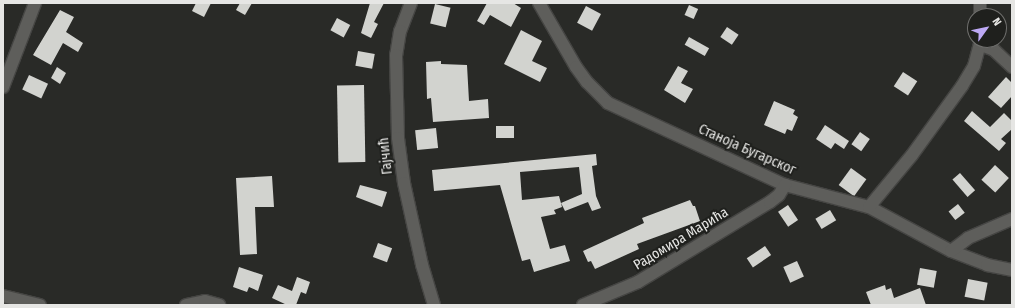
<!DOCTYPE html>
<meta charset="utf-8">
<style>
body{margin:0}
#map{position:relative;width:1015px;height:308px;overflow:hidden;background:#292a27;font-family:"Fira Sans Condensed",sans-serif}
div>[style]{position:absolute}
.building>*{inset:0;background:#d2d3cf;transform-origin:0 0}
.roads{filter:drop-shadow(1px 0 #454543) drop-shadow(-1px 0 #454543) drop-shadow(0 1px #454543) drop-shadow(0 -1px #454543)}
.minor>*{height:12px;margin:-6px;padding:0 6px;transform-origin:6px;border-radius:6px;background:#5e5e5b}
span{translate:-50% -50%;white-space:nowrap;text-align:center;line-height:1.15;-webkit-text-stroke:4px #1f201d;paint-order:stroke}
.street-label{font-size:14px;color:#e6e6e4}
.frame{position:absolute;inset:0;border:4px solid #e6e6e4;pointer-events:none}
.north{position:absolute;left:967px;top:8px;width:40px;height:40px;box-sizing:border-box;background:#1f201d;border:1px solid #6f6f6d;border-radius:50%;rotate:57deg;font-size:11px;font-weight:700;line-height:16px;text-align:center;color:#e6e6e4}
.north::after{content:'';display:block;margin:auto;width:14px;height:18px;background:#bda9f5;clip-path:polygon(50% 0,100% 100%,50% 72%,0 100%)}
</style>
<div id="map">
<div class="building">
<div style="clip-path:polygon(196px 3px,211px 3px,204px 17px,192px 11px)"></div>
<div style="clip-path:polygon(240px 3px,252px 3px,245px 15px,236px 10px)"></div>
<div style="clip-path:polygon(370px 3px,384px 3px,374px 22px,378px 24px,371px 38px,361px 33px)"></div>
<div style="clip-path:polygon(487px 3px,513px 3px,521px 8px,511px 27px,490px 15px,484px 25px,477px 21px)"></div>
<div style="left:435px;top:4px;width:16px;height:20px;rotate:14deg"></div>
<div style="left:689px;top:5px;width:10px;height:11px;rotate:24deg"></div>
<div style="left:586px;top:6px;width:17px;height:19px;rotate:28deg"></div>
<div style="clip-path:polygon(60px 10px,74px 17px,66px 32px,83px 43px,78px 52px,63px 43px,51px 65px,33px 55px)"></div>
<div style="left:337px;top:18px;width:15px;height:14px;rotate:28deg"></div>
<div style="left:727px;top:27px;width:14px;height:12px;rotate:34deg"></div>
<div style="clip-path:polygon(521px 30px,542px 41px,532px 61px,547px 68px,540px 82px,504px 64px)"></div>
<div style="left:689px;top:37px;width:23px;height:9px;rotate:29deg"></div>
<div style="left:358px;top:51px;width:17px;height:15px;rotate:10deg"></div>
<div style="clip-path:polygon(441px 61px,441px 64px,467px 65px,469px 101px,488px 99px,489px 118px,433px 122px,431px 98px,427px 99px,426px 62px)"></div>
<div style="clip-path:polygon(678px 66px,688px 71px,681px 83px,693px 89px,685px 103px,664px 90px)"></div>
<div style="clip-path:polygon(57px 67px,66px 73px,60px 84px,51px 78px)"></div>
<div style="left:903px;top:72px;width:17px;height:17px;rotate:33deg"></div>
<div style="left:29px;top:75px;width:21px;height:16px;rotate:25deg"></div>
<div style="clip-path:polygon(1006px 77px,1012px 83px,1012px 96px,1001px 108px,988px 97px)"></div>
<div style="left:364px;top:85px;width:77px;height:27px;rotate:89deg"></div>
<div style="clip-path:polygon(774px 101px,795px 110px,793px 114px,798px 117px,792px 131px,787px 129px,785px 134px,764px 125px)"></div>
<div style="clip-path:polygon(972px 111px,990px 127px,1004px 113px,1012px 121px,1012px 129px,1001px 139px,1006px 143px,999px 151px,964px 121px)"></div>
<div style="clip-path:polygon(825px 125px,849px 141px,844px 149px,835px 143px,831px 149px,816px 139px)"></div>
<div style="left:496px;top:126px;width:18px;height:12px"></div>
<div style="left:436px;top:128px;width:20px;height:21px;rotate:84deg"></div>
<div style="left:860px;top:132px;width:12px;height:15px;rotate:35deg"></div>
<div style="clip-path:polygon(596px 154px,597px 165px,592px 166px,596px 196px,601px 208px,592px 211px,588px 202px,565px 211px,561px 203px,582px 194px,579px 167px,520px 172px,522px 200px,559px 196px,562px 207px,554px 210px,556px 214px,541px 217px,550px 249px,565px 245px,570px 261px,534px 272px,530px 259px,522px 261px,500px 185px,434px 191px,432px 170px)"></div>
<div style="left:995px;top:165px;width:19px;height:20px;rotate:43deg"></div>
<div style="left:851px;top:168px;width:19px;height:21px;rotate:36deg"></div>
<div style="left:960px;top:173px;width:23px;height:10px;rotate:49deg"></div>
<div style="clip-path:polygon(272px 176px,274px 207px,255px 207px,257px 254px,240px 255px,236px 178px)"></div>
<div style="clip-path:polygon(360px 185px,387px 192px,382px 207px,356px 197px)"></div>
<div style="clip-path:polygon(690px 200px,693px 206px,695px 206px,700px 221px,637px 244px,639px 249px,595px 269px,591px 261px,588px 262px,583px 251px,644px 223px,642px 218px)"></div>
<div style="left:958px;top:204px;width:11px;height:12px;rotate:52deg"></div>
<div style="left:788px;top:205px;width:18px;height:12px;rotate:56deg"></div>
<div style="left:830px;top:210px;width:12px;height:17px;rotate:59deg"></div>
<div style="left:378px;top:243px;width:15px;height:15px;rotate:20deg"></div>
<div style="left:765px;top:246px;width:11px;height:22px;rotate:56deg"></div>
<div style="left:797px;top:261px;width:17px;height:15px;rotate:66deg"></div>
<div style="clip-path:polygon(239px 267px,263px 275px,258px 291px,249px 287px,247px 292px,233px 287px)"></div>
<div style="left:920px;top:268px;width:17px;height:17px;rotate:10deg"></div>
<div style="clip-path:polygon(297px 277px,310px 282px,306px 294px,301px 292px,296px 305px,287px 305px,272px 298px,278px 285px,292px 291px)"></div>
<div style="left:968px;top:279px;width:20px;height:18px;rotate:11deg"></div>
<div style="clip-path:polygon(885px 285px,886px 290px,891px 288px,894px 298px,920px 288px,926px 305px,871px 305px,866px 292px)"></div>
</div>
<div class="roads">
<div class="minor">
<div style="left:411px;top:3px;width:30px;rotate:111deg"></div>
<div style="left:400px;top:31px;width:24px;rotate:99deg"></div>
<div style="left:396px;top:55px;width:83px;rotate:88.6deg"></div>
<div style="left:398px;top:138px;width:45px;rotate:82.4deg"></div>
<div style="left:404px;top:183px;width:84px;rotate:77.6deg"></div>
<div style="left:422px;top:265px;width:42px;rotate:73.3deg"></div>
<div style="left:539px;top:3px;width:74px;rotate:60deg"></div>
<div style="left:576px;top:67px;width:19px;rotate:54deg"></div>
<div style="left:587px;top:82px;width:30px;rotate:45deg"></div>
<div style="left:608px;top:103px;width:195px;rotate:24.9deg"></div>
<div style="left:785px;top:185px;width:87px;rotate:14.7deg"></div>
<div style="left:869px;top:207px;width:93px;rotate:28.2deg"></div>
<div style="left:951px;top:251px;width:39px;rotate:21deg"></div>
<div style="left:987px;top:265px;width:25px;rotate:11deg"></div>
<div style="left:980px;top:16px;width:13px;rotate:-90deg"></div>
<div style="left:981px;top:45px;width:14px;rotate:21deg"></div>
<div style="left:994px;top:50px;width:25px;rotate:43deg"></div>
<div style="left:3px;top:87px;width:90px;rotate:-69.1deg"></div>
<div style="left:869px;top:207px;width:67px;rotate:-50.4deg"></div>
<div style="left:912px;top:155px;width:85px;rotate:-54.1deg"></div>
<div style="left:962px;top:86px;width:23px;rotate:-59deg"></div>
<div style="left:974px;top:66px;width:27px;rotate:-75deg"></div>
<div style="left:951px;top:251px;width:21px;rotate:-37deg"></div>
<div style="left:968px;top:238px;width:48px;rotate:-23.4deg"></div>
<div style="left:3px;top:296px;width:38px;rotate:14deg"></div>
<div style="left:186px;top:305px;width:19px;rotate:-12deg"></div>
<div style="left:205px;top:301px;width:15px;rotate:16deg"></div>
<div style="left:583px;top:305px;width:60px;rotate:-22.7deg"></div>
<div style="left:638px;top:282px;width:154px;rotate:-31.2deg"></div>
<div style="left:770px;top:202px;width:11px;rotate:-38deg"></div>
<div style="left:779px;top:195px;width:12px;rotate:-59deg"></div>
</div>
</div>
<div class="street-label">
<span style="left:747px;top:150px;rotate:24deg">Станоја Бугарског</span>
<span style="left:386px;top:156px;rotate:-96deg">Гајчић</span>
<span style="left:681px;top:239px;rotate:-31deg">Радомира Марића</span>
</div>
<div class="frame"></div>
<div class="north">N</div>
</div>
